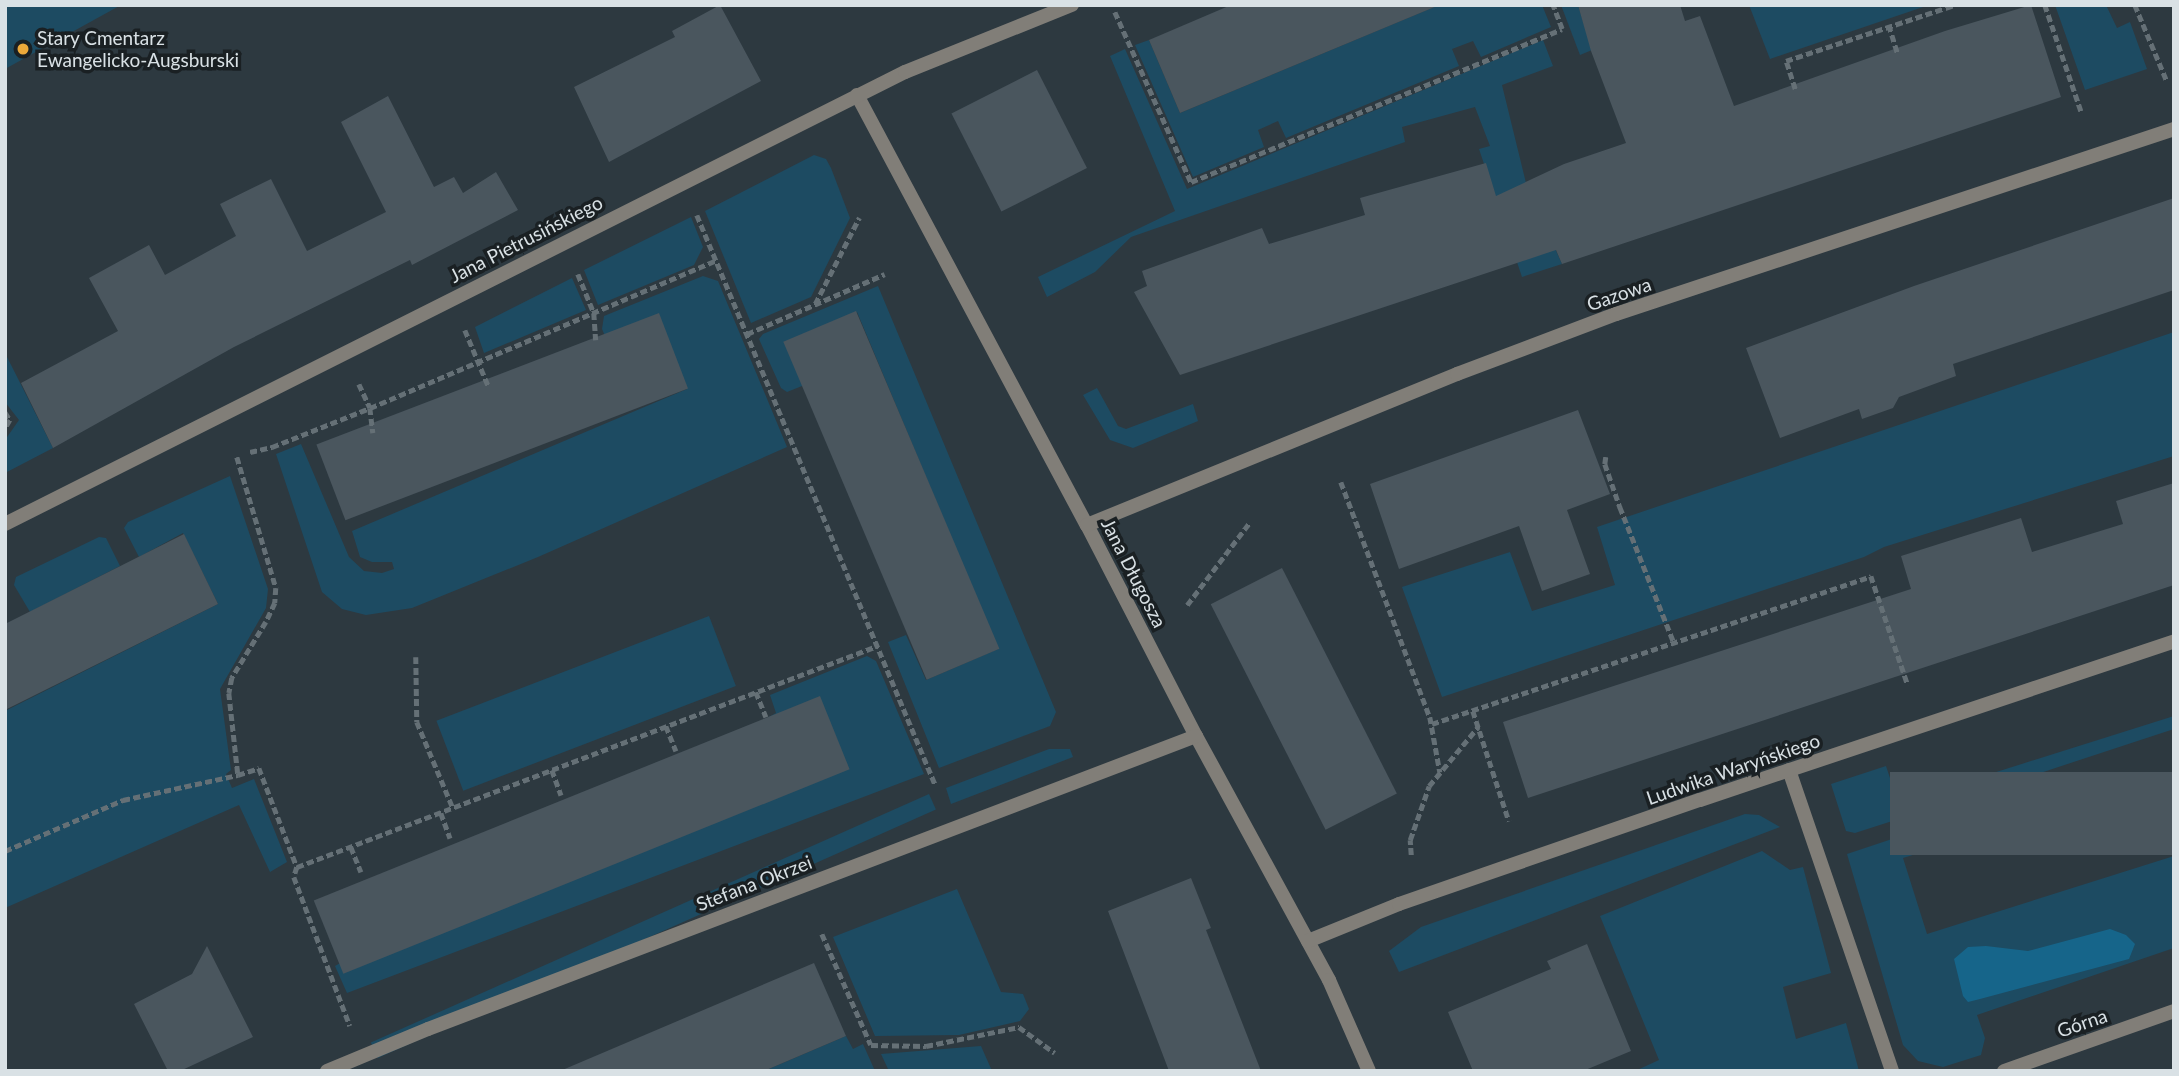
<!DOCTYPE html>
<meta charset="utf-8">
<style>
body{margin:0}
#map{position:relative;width:2179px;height:1076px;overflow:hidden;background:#2d3940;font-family:Lato,sans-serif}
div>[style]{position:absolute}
.green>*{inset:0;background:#1d4b62;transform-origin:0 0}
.forest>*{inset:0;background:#16658a}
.building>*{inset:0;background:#4a565e;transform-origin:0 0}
.path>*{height:4.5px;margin-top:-2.25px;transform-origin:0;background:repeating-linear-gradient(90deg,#657076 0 7px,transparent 0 10.5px)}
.service>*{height:14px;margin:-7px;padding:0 7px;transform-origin:7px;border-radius:7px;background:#817e78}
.minor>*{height:14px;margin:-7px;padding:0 7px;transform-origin:7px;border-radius:7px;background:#817e78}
.dots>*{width:19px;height:19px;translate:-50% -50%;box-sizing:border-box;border:4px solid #1a2023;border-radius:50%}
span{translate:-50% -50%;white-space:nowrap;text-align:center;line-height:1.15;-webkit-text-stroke:7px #1a2023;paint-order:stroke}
.poi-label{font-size:19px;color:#d9e1e5}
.left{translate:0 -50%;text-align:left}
.street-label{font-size:19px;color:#d9e1e5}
.frame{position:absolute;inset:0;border:7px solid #d9e1e5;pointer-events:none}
</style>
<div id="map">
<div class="green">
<div style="clip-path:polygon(5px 5px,121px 5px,5px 69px)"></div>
<div style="clip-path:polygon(1439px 5px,1542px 5px,1551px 27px,1481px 57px,1473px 41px,1452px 49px,1459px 66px,1286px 138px,1278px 121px,1258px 130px,1264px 147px,1193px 177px,1135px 45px,1149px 40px,1180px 113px)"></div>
<div style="clip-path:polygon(1561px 5px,1578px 5px,1592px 50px,1580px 55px)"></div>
<div style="clip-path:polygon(1749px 5px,1929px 5px,1770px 59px)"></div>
<div style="clip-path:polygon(2055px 5px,2106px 5px,2117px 28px,2130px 22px,2147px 69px,2085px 90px)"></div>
<div style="clip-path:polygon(1543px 40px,1553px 66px,1502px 85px,1526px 183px,1562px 264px,1522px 277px,1479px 149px,1490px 146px,1475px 107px,1402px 127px,1405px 142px,1131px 237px,1095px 272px,1047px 297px,1038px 277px,1175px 211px,1110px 56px,1125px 49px,1187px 189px)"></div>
<div style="clip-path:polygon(814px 155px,826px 159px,831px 168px,850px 218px,811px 297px,751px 323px,705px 211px)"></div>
<div style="clip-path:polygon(691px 217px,703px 247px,694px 265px,598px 305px,584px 270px)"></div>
<div style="clip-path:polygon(703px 276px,718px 281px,787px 447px,538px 557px,412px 608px,366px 615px,342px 609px,322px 592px,276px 454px,301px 444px,349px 557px,364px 571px,382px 573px,394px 569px,392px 562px,372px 562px,360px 557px,352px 531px,687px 389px,605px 336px,602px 329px,604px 316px)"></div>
<div style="clip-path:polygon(572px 278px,586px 310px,484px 353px,475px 327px)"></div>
<div style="clip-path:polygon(878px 286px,1056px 712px,1050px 726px,939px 768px,888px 642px,906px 635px,926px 680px,998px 649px,857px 312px,802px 386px,787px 392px,781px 388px,759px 339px,763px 334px)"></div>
<div style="clip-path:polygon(2174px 332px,2174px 456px,1884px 547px,1864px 557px,1442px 697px,1402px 587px,1510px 552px,1532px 611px,1615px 585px,1597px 527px)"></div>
<div style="clip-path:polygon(5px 353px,53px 448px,5px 473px,5px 440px,19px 420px,5px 402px)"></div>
<div style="clip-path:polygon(1097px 388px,1118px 426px,1126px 429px,1193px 404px,1198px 421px,1133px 448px,1110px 440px,1083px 395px)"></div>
<div style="clip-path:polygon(230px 476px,268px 589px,266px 608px,220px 689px,231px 770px,226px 774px,232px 788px,254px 779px,287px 862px,270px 872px,239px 805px,5px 908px,5px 711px,218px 604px,183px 533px,139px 557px,124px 528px,128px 522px)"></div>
<div style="clip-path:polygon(99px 537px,106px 538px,120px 566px,30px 612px,14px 585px,16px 577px)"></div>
<div style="left:709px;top:616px;width:75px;height:292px;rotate:69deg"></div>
<div style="clip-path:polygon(867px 656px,876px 661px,924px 774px,347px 993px,335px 966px,776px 713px,770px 695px)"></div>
<div style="clip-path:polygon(2174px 716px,2174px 729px,1961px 799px,1955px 785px)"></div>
<div style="clip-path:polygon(1049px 749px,1070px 749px,1073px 757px,951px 804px,946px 788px)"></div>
<div style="clip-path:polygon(1886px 766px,1898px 802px,1938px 790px,1942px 805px,1855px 833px,1846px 831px,1831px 784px)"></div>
<div style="left:929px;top:794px;width:17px;height:611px;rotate:66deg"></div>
<div style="clip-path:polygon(1745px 814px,1759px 815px,1780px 827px,1399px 972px,1389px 951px,1421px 927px)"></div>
<div style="clip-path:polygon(1946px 821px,1952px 843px,1903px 858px,1927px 934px,2174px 856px,2174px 948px,1977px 1015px,1985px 1038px,1981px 1055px,1943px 1067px,1918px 1061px,1903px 1045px,1847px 854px)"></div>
<div style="clip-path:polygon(1762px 851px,1790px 870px,1803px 867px,1831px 973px,1783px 987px,1796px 1039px,1846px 1023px,1859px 1071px,1635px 1071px,1659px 1060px,1600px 916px)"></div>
<div style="clip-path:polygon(957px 889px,1001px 992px,1023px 994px,1029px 1009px,1020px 1021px,959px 1035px,875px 1036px,833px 937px)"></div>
<div style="clip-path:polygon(846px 1036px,853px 1049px,863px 1044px,875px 1071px,764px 1071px)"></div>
<div style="clip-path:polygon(981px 1046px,992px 1071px,889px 1071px,881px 1054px)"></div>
</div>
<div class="forest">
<div style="clip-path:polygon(2110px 929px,2126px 935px,2135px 944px,2129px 959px,1980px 999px,1968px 1002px,1963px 996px,1954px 959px,1968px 947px,1986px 946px,2028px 951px)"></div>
</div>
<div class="building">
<div style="clip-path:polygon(720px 5px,761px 81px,609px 162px,574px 87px,675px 37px,672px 31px)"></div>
<div style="clip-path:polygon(1231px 5px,1437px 5px,1437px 6px,1180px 113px,1149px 40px)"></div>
<div style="clip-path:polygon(1578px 5px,1680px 5px,1685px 21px,1700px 16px,1734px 106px,1945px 31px,2031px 5px,2061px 97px,1562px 264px,1556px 250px,1180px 375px,1134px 292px,1147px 286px,1142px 271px,1262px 228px,1269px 244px,1365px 215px,1360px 198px,1486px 163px,1496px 196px,1564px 164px,1626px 143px,1591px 51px)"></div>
<div style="left:1037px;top:70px;width:110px;height:96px;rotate:63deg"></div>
<div style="clip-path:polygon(388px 96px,434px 187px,454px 177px,463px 193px,496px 172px,518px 210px,412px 265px,410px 260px,234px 347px,53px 448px,21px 383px,118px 331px,89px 278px,149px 245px,165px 275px,236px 236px,220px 204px,271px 179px,307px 251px,386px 212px,341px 122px)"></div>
<div style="clip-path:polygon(2174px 198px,2174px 290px,1953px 364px,1956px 376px,1899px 397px,1893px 408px,1862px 419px,1859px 409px,1780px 438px,1746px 348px,1914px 286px)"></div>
<div style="left:856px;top:311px;width:367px;height:79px;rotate:67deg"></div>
<div style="left:659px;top:313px;width:81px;height:367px;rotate:69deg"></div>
<div style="clip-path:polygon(1578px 410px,1610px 494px,1567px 510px,1590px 574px,1542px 591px,1519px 526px,1399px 569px,1370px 484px)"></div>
<div style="clip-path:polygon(2174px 483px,2174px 585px,1528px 798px,1503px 722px,1911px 589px,1901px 556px,2021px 518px,2032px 552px,2123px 524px,2116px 501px)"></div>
<div style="clip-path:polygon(184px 534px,218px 604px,5px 710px,5px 624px)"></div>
<div style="left:1282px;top:568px;width:253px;height:80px;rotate:63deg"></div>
<div style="left:820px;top:696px;width:79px;height:546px;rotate:68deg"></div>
<div style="left:2174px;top:772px;width:83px;height:284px;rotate:90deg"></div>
<div style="clip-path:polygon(1191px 878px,1211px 928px,1206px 930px,1261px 1071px,1169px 1071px,1108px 911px)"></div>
<div style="clip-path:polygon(1587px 944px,1631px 1051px,1583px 1071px,1473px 1071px,1448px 1012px,1551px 969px,1547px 961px)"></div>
<div style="clip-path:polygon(207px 946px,253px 1037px,180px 1071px,168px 1071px,134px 1004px,192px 974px)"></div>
<div style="clip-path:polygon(814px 963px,846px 1036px,764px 1071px,560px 1071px)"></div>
</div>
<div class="path">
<div style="left:2045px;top:5px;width:112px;rotate:71.2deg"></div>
<div style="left:2135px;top:5px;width:82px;rotate:67.2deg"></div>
<div style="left:1115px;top:12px;width:186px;rotate:65.9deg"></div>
<div style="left:1191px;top:182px;width:401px;rotate:-22.4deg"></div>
<div style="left:1562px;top:29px;width:26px;rotate:-111deg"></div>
<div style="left:1889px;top:25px;width:31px;rotate:73deg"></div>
<div style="left:1795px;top:89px;width:29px;rotate:-108deg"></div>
<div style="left:1786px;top:61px;width:177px;rotate:-18.4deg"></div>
<div style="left:697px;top:215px;width:617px;rotate:67.3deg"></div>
<div style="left:578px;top:274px;width:42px;rotate:67.7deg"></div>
<div style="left:594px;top:313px;width:27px;rotate:86deg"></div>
<div style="left:815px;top:304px;width:97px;rotate:-62.9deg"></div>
<div style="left:465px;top:330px;width:60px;rotate:67.3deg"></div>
<div style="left:747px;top:334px;width:150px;rotate:-23.5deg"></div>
<div style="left:359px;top:384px;width:26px;rotate:65deg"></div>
<div style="left:370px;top:408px;width:25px;rotate:83deg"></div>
<div style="left:5px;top:412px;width:9px;rotate:58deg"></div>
<div style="left:10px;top:420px;width:10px;rotate:119deg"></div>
<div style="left:250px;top:452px;width:23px;rotate:-13deg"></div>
<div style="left:272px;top:447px;width:105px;rotate:-21.7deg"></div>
<div style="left:370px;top:408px;width:377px;rotate:-23.1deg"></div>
<div style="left:237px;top:457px;width:137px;rotate:73.4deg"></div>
<div style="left:276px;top:588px;width:15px;rotate:94deg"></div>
<div style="left:275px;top:603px;width:21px;rotate:115deg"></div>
<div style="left:266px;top:622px;width:66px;rotate:121.3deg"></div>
<div style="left:232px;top:678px;width:15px;rotate:101deg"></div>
<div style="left:229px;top:693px;width:82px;rotate:83.7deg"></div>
<div style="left:238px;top:775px;width:22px;rotate:-18deg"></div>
<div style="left:259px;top:768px;width:106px;rotate:69deg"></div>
<div style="left:297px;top:867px;width:10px;rotate:107deg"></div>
<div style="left:294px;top:877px;width:159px;rotate:69.4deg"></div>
<div style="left:1606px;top:457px;width:7px;rotate:98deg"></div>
<div style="left:1605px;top:464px;width:46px;rotate:70.8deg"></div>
<div style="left:1620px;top:507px;width:146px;rotate:68.3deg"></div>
<div style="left:1341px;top:482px;width:251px;rotate:69.3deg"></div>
<div style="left:1430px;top:717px;width:56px;rotate:79.7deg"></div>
<div style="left:1187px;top:605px;width:104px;rotate:-52.8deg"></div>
<div style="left:416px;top:657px;width:65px;rotate:89.1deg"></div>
<div style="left:417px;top:722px;width:93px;rotate:67.3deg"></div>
<div style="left:756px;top:692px;width:27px;rotate:68deg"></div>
<div style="left:1473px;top:711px;width:116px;rotate:71.9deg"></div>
<div style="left:1432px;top:724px;width:463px;rotate:-18.6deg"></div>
<div style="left:1871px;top:576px;width:115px;rotate:71.3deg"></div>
<div style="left:666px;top:726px;width:27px;rotate:68deg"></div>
<div style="left:552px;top:770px;width:27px;rotate:70deg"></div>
<div style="left:441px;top:813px;width:27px;rotate:70deg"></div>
<div style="left:351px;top:847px;width:27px;rotate:68deg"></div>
<div style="left:5px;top:851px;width:129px;rotate:-23.4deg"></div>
<div style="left:123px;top:800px;width:118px;rotate:-12.3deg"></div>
<div style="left:1411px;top:855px;width:15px;rotate:-94deg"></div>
<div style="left:1410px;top:840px;width:57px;rotate:-70.6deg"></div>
<div style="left:1429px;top:786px;width:77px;rotate:-50.3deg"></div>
<div style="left:297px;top:867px;width:621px;rotate:-20.86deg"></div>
<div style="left:822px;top:934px;width:121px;rotate:66.2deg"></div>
<div style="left:871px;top:1045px;width:55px;rotate:1deg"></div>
<div style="left:926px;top:1046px;width:95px;rotate:-11.5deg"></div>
<div style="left:1019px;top:1027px;width:44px;rotate:35.8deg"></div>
</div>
<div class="service">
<div style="left:1789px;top:770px;width:318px;rotate:71.1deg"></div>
</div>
<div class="minor">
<div style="left:857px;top:95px;width:488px;rotate:61.9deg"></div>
<div style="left:1087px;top:525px;width:237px;rotate:62.7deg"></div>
<div style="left:1196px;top:736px;width:278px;rotate:61.4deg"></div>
<div style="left:1329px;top:980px;width:99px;rotate:66.3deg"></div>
<div style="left:5px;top:524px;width:1007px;rotate:-26.67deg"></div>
<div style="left:905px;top:72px;width:180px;rotate:-21.9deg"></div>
<div style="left:1087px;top:525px;width:400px;rotate:-22.2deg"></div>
<div style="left:1457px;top:374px;width:170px;rotate:-20.7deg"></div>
<div style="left:1616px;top:314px;width:588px;rotate:-18.34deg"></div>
<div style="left:1308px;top:941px;width:98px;rotate:-22.1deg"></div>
<div style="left:1399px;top:904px;width:318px;rotate:-19.1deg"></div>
<div style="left:1700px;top:800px;width:500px;rotate:-18.5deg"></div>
<div style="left:327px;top:1071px;width:109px;rotate:-22.6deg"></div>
<div style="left:428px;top:1029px;width:822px;rotate:-20.88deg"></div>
<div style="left:2004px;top:1071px;width:180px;rotate:-19.4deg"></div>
</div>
<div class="dots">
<div style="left:23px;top:49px;background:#eca93a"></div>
</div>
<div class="poi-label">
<span class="left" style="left:37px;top:49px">Stary Cmentarz<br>Ewangelicko-Augsburski</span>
</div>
<div class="street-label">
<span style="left:526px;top:239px;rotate:-27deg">Jana Pietrusińskiego</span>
<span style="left:1619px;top:294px;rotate:-19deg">Gazowa</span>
<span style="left:1134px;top:573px;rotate:63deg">Jana Długosza</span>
<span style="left:1733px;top:769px;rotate:-19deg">Ludwika Waryńskiego</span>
<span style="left:754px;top:883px;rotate:-21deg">Stefana Okrzei</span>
<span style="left:2082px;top:1023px;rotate:-19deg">Górna</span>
</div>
<div class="frame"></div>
</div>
